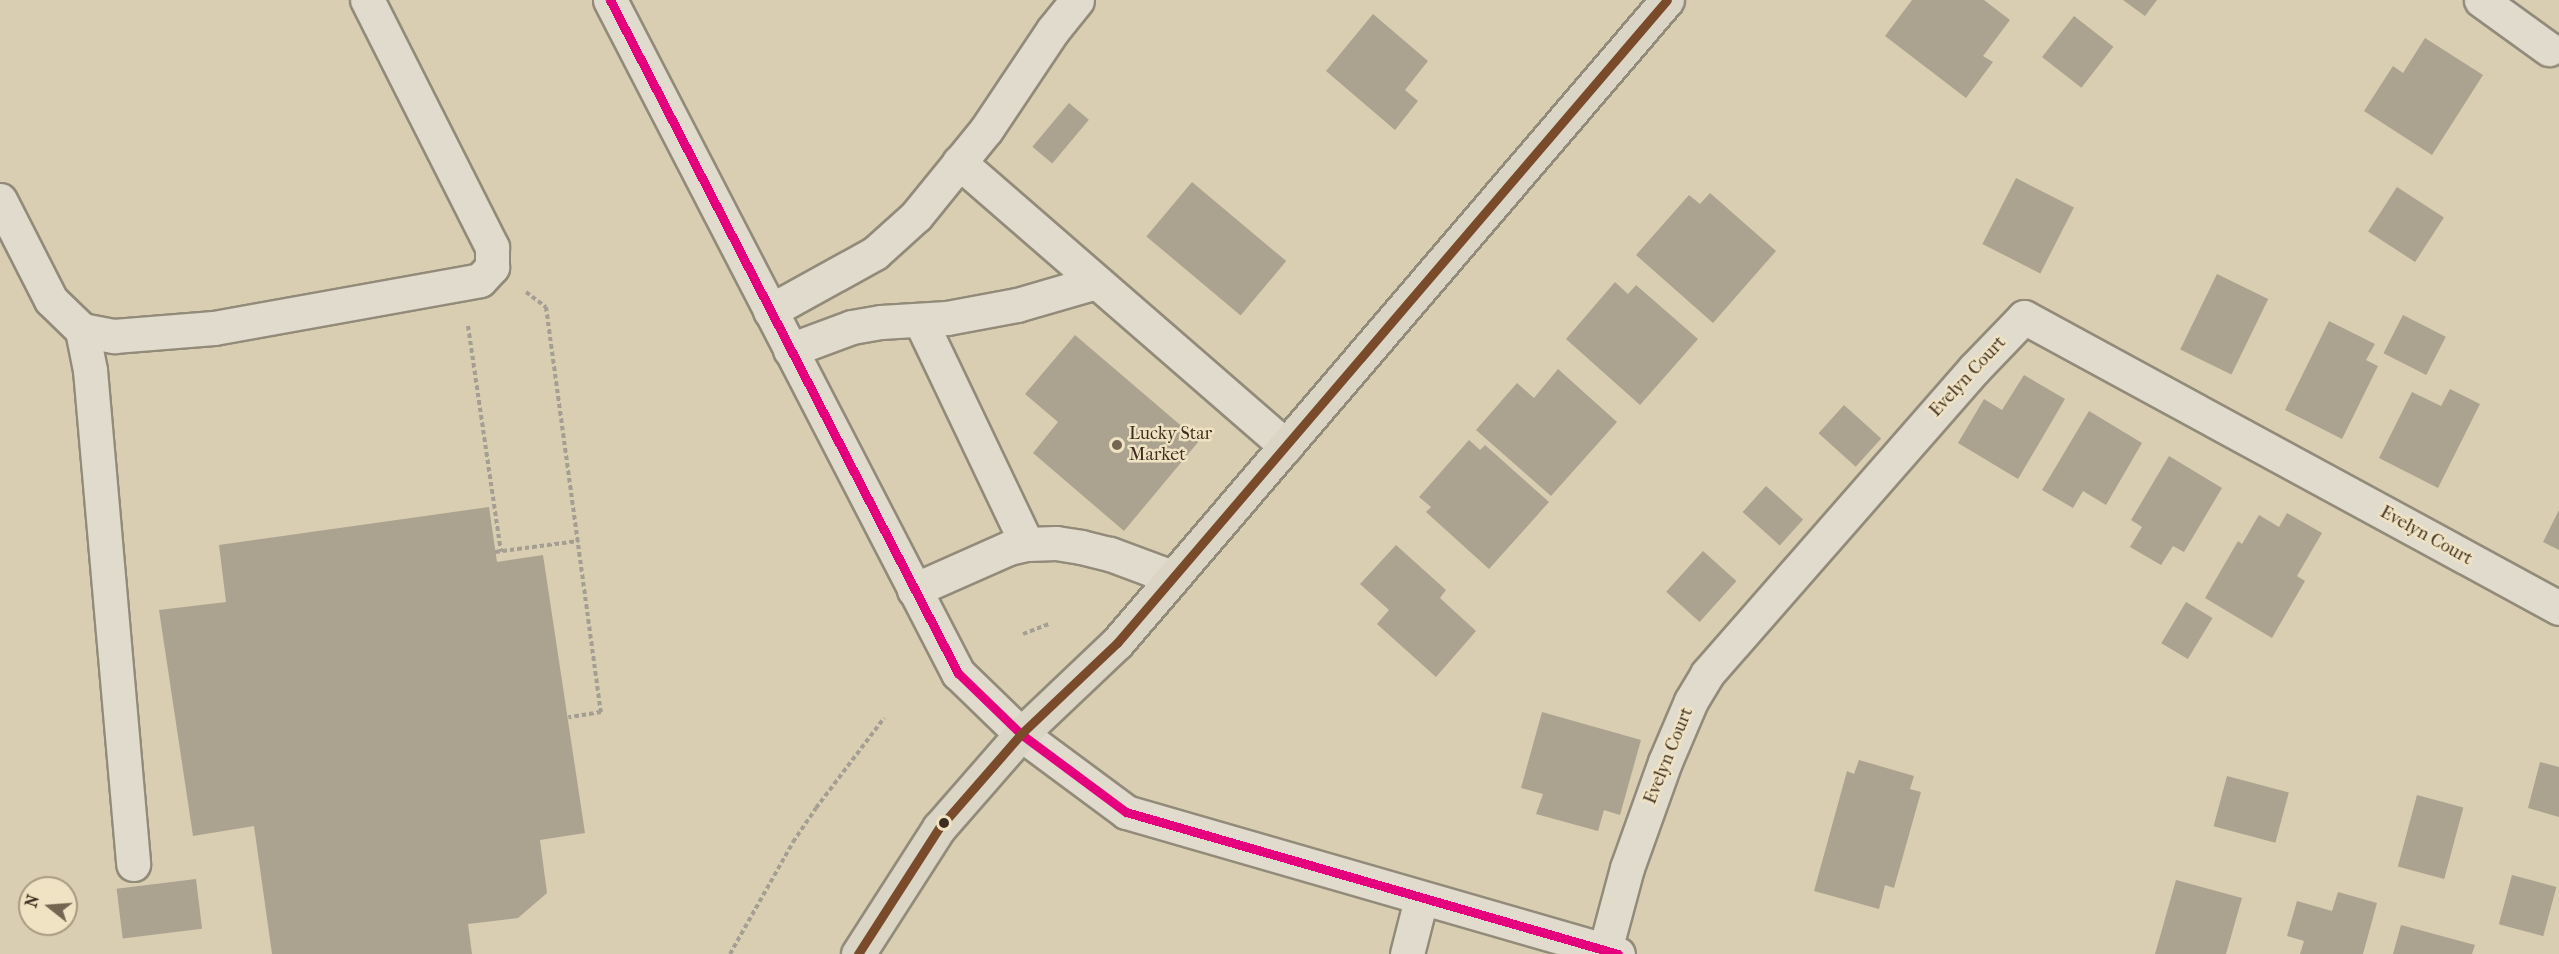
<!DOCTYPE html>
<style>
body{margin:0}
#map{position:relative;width:2559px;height:954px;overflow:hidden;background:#d9ceb2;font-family:"IM FELL French Canon",serif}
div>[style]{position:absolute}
.building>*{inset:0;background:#aba390;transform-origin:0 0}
.path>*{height:4px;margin-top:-2px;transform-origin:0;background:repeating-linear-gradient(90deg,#a49e93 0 4.5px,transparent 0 7.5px)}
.roads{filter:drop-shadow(2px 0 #938b7a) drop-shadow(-2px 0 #938b7a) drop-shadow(0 2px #938b7a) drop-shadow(0 -2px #938b7a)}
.minor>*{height:33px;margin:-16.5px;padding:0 16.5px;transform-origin:16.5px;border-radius:16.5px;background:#e0dbcd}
.major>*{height:33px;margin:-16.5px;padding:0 16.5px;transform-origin:16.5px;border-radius:16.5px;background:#dbd5c5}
.bus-1>*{height:9px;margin:-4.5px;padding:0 4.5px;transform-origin:4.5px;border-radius:4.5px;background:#e5007d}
.bus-2>*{height:9px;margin:-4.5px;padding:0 4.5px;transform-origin:4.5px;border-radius:4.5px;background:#7a4b2a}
.dots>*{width:16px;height:16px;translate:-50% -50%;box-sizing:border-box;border:3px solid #f0e3c3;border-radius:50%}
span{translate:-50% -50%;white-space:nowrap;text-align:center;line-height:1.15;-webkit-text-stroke:5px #f0e3c3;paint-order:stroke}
.street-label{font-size:18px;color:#3c2d1f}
.poi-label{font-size:18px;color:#3c2d1f}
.left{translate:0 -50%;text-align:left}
.north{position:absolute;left:18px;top:876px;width:60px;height:60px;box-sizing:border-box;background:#f0e3c3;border:2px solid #a89a81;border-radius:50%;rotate:287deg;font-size:16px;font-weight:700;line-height:24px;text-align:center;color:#3c2d1f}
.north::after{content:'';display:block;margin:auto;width:21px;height:27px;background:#736552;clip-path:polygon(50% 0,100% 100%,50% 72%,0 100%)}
</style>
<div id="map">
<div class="building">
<div style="clip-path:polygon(1912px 0,1984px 0,2010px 20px,1983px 56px,1993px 62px,1966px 98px,1885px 36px)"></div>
<div style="clip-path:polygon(2123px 0,2157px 0,2145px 16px)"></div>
<div style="clip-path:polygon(1373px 14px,1428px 61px,1405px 90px,1418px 101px,1395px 130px,1326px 71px)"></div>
<div style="left:2074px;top:16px;width:50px;height:52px;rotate:38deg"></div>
<div style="clip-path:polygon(2425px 38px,2483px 75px,2432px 155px,2364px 111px,2393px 66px,2403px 73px)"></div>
<div style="left:1069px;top:103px;width:26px;height:57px;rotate:40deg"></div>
<div style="left:2016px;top:178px;width:65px;height:74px;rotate:27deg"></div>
<div style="left:1192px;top:182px;width:123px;height:71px;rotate:40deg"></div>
<div style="left:2397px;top:187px;width:56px;height:53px;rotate:33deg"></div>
<div style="clip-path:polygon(1710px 193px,1776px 251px,1713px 323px,1636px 255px,1689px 195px,1700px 204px)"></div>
<div style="left:2217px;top:274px;width:57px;height:84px;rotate:26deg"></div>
<div style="clip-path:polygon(1615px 282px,1628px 294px,1636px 285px,1698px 339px,1640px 405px,1566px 339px)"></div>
<div style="left:2403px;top:315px;width:48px;height:43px;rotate:27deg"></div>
<div style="clip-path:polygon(2329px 321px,2375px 344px,2366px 360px,2378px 366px,2342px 439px,2285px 410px)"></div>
<div style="clip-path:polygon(1075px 335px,1199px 441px,1124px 531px,1033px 453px,1058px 422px,1025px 394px)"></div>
<div style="clip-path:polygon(1558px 369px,1617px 422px,1551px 496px,1476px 430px,1517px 383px,1534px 398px)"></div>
<div style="clip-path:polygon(2024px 375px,2065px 399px,2018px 479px,1958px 443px,1984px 399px,2002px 410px)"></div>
<div style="clip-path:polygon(2450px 389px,2480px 404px,2438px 488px,2379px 458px,2412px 392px,2441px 406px)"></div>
<div style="left:1844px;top:405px;width:50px;height:38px;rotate:42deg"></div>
<div style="clip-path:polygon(2089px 411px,2142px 443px,2106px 505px,2083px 491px,2073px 508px,2042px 490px)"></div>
<div style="clip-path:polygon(1469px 440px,1480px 450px,1485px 445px,1549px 502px,1489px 569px,1426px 512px,1431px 507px,1419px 497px)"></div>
<div style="clip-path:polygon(2169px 456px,2222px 488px,2184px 552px,2173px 546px,2161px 565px,2130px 547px,2142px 527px,2131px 520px)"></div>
<div style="left:1766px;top:486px;width:50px;height:35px;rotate:42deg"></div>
<div style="clip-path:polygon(489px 507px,497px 562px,543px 555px,585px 833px,540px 840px,547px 893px,518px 918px,468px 924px,472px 954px,272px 954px,254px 826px,193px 836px,159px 610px,226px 602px,219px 545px)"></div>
<div style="clip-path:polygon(2559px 510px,2559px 550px,2543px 542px)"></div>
<div style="clip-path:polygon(2287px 513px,2322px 533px,2297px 576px,2305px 581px,2272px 638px,2205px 598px,2238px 541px,2242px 544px,2259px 515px,2279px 527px)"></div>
<div style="clip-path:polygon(1396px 545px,1446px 590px,1440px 598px,1476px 631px,1436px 677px,1377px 624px,1389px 610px,1360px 584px)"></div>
<div style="left:1703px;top:551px;width:45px;height:55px;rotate:42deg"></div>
<div style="left:2186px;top:602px;width:31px;height:48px;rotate:31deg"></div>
<div style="clip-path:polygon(1542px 712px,1641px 740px,1620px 815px,1604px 810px,1598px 831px,1536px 814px,1543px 794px,1521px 788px)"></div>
<div style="clip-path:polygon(1859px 760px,1914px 776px,1910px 789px,1921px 792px,1894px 888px,1885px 885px,1879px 909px,1814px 891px,1847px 771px,1854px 774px)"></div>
<div style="clip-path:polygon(2540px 762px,2559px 767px,2559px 817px,2528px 808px)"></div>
<div style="left:2227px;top:776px;width:64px;height:52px;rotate:15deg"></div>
<div style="left:2417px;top:795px;width:48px;height:74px;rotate:15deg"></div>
<div style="left:2512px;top:875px;width:46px;height:51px;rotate:15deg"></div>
<div style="left:196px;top:879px;width:50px;height:80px;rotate:83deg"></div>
<div style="clip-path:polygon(2176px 880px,2242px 898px,2226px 954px,2155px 954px)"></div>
<div style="clip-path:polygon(2338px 892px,2377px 903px,2363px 954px,2300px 954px,2304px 941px,2287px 936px,2297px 901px,2332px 911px)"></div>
<div style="clip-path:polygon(2401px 925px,2475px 945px,2472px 954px,2393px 954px)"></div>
</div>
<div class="path">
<div style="left:526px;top:292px;width:25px;rotate:37deg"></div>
<div style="left:546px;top:307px;width:409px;rotate:82.3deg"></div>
<div style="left:601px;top:712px;width:33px;rotate:171deg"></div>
<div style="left:468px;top:326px;width:228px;rotate:81.7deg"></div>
<div style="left:495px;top:552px;width:84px;rotate:-7.5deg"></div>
<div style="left:1023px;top:634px;width:28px;rotate:-21deg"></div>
<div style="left:730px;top:954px;width:129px;rotate:-60.6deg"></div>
<div style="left:793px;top:842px;width:41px;rotate:-55.9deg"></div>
<div style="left:816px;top:808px;width:113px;rotate:-52.9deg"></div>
</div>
<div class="roads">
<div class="minor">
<div style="left:610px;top:0;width:758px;rotate:62.66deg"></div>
<div style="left:958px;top:673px;width:88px;rotate:44.1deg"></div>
<div style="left:1021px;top:734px;width:131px;rotate:36.6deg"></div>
<div style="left:1126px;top:812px;width:512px;rotate:16.1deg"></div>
<div style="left:2481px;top:0;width:84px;rotate:35.8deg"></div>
<div style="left:959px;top:162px;width:433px;rotate:41deg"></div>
<div style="left:0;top:200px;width:112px;rotate:63deg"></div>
<div style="left:51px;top:300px;width:43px;rotate:44.1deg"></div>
<div style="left:82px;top:330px;width:33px;rotate:11deg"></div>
<div style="left:114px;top:336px;width:100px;rotate:-4.6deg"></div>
<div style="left:214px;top:328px;width:270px;rotate:-10.2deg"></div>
<div style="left:480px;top:280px;width:18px;rotate:-47deg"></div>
<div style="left:492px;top:267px;width:20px;rotate:-90deg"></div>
<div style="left:492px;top:247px;width:277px;rotate:-116.8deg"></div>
<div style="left:770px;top:311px;width:120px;rotate:-28.9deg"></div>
<div style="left:875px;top:253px;width:55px;rotate:-42.1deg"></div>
<div style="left:916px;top:216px;width:111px;rotate:-50.9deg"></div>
<div style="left:986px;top:130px;width:120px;rotate:-56.2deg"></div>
<div style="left:1053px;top:30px;width:38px;rotate:-51deg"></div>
<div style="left:920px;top:320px;width:248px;rotate:64.5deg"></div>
<div style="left:82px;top:330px;width:41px;rotate:78.7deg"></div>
<div style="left:90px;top:370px;width:496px;rotate:85deg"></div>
<div style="left:790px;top:350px;width:66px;rotate:-20.4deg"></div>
<div style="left:852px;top:327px;width:29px;rotate:-10deg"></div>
<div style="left:881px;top:322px;width:66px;rotate:-3.5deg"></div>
<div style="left:947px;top:318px;width:71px;rotate:-10.5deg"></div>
<div style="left:1017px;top:305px;width:82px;rotate:-16.2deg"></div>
<div style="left:914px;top:590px;width:104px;rotate:-23.9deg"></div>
<div style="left:1009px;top:548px;width:18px;rotate:-13deg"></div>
<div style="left:1027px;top:544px;width:29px;rotate:-2deg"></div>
<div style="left:1056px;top:543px;width:25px;rotate:9deg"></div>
<div style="left:1081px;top:547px;width:30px;rotate:14deg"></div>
<div style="left:1110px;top:554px;width:66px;rotate:20.4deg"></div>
<div style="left:1605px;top:950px;width:85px;rotate:-75deg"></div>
<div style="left:1627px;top:868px;width:113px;rotate:-70.3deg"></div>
<div style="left:1665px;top:762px;width:66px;rotate:-66.9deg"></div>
<div style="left:1691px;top:701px;width:31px;rotate:-59deg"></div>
<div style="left:1707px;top:674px;width:405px;rotate:-48.8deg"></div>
<div style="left:1974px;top:369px;width:72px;rotate:-46.1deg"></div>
<div style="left:2024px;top:317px;width:609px;rotate:28.54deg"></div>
<div style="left:1407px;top:954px;width:57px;rotate:-75.7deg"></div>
</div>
<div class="major">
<div style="left:858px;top:954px;width:150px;rotate:-57.3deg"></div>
<div style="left:939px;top:828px;width:125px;rotate:-48.9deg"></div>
<div style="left:1021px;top:734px;width:132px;rotate:-43.5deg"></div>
<div style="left:1117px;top:643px;width:846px;rotate:-49.46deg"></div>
</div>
</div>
<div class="bus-1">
<div style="left:610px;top:0;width:758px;rotate:62.66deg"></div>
<div style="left:958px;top:673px;width:88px;rotate:44.1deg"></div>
<div style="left:1021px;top:734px;width:131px;rotate:36.6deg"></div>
<div style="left:1126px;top:812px;width:512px;rotate:16.1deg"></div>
</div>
<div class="bus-2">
<div style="left:858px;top:954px;width:150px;rotate:-57.3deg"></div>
<div style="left:939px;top:828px;width:125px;rotate:-48.9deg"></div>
<div style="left:1021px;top:734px;width:132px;rotate:-43.5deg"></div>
<div style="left:1117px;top:643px;width:846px;rotate:-49.46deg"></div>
</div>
<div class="dots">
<div style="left:1117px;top:445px;background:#736552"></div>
<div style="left:944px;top:823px;background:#3c2d1f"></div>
</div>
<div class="street-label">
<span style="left:1968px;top:377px;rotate:-47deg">Evelyn Court</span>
<span style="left:2426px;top:536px;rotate:29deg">Evelyn Court</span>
<span style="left:1669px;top:756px;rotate:-68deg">Evelyn Court</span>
</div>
<div class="poi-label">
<span class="left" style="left:1129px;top:445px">Lucky Star<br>Market</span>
</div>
<div class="north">N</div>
</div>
